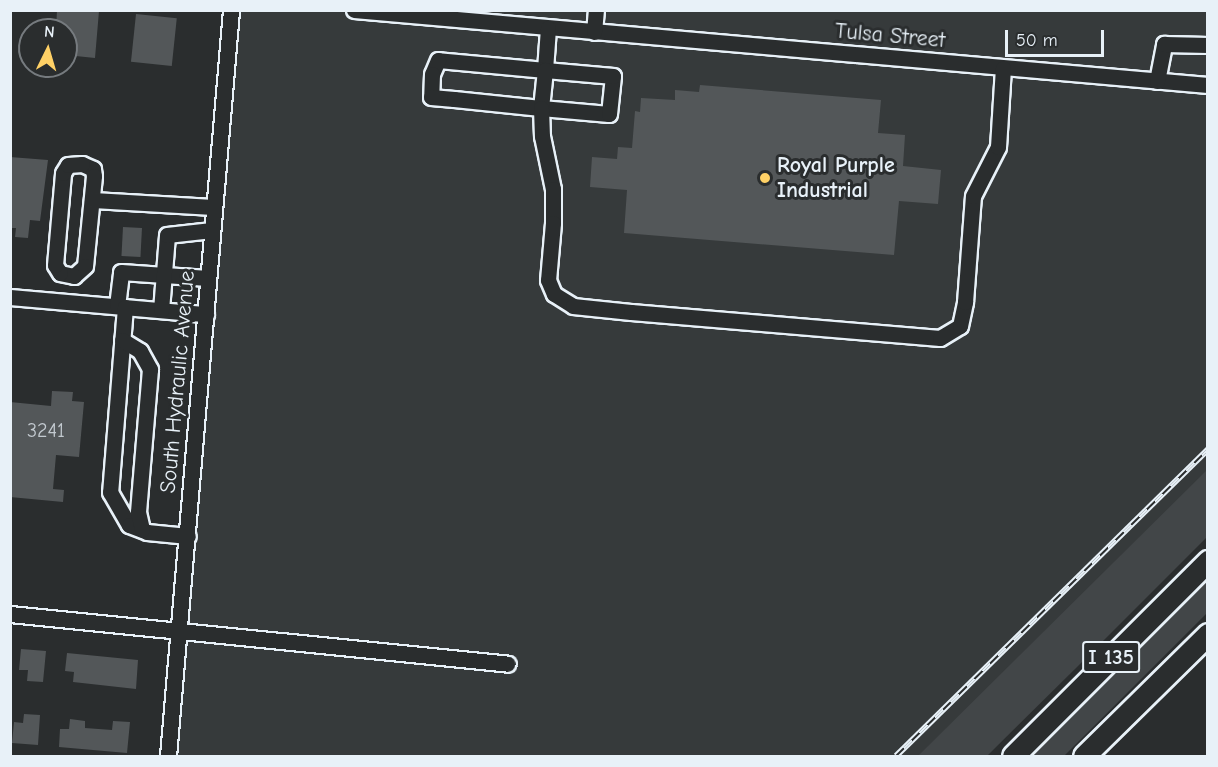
<!DOCTYPE html>
<style>
body{margin:0}
#map{position:relative;width:1218px;height:767px;overflow:hidden;background:#2a2d2e;font-family:"Comic Neue",sans-serif}
div>[style]{position:absolute}
.built>*{inset:0;background:#363a3b}
.green>*{inset:0;background:#424648}
.building>*{inset:0;background:#535759;transform-origin:0 0}
.roads{filter:drop-shadow(2px 0 #e8f1f8) drop-shadow(-2px 0 #e8f1f8) drop-shadow(0 2px #e8f1f8) drop-shadow(0 -2px #e8f1f8)}
.minor>*{height:15px;margin:-7.5px;padding:0 7.5px;transform-origin:7.5px;border-radius:7.5px;background:#2a2d2e}
.highway>*{height:21px;margin:-10.5px;padding:0 10.5px;transform-origin:10.5px;border-radius:10.5px;background:#2a2d2e}
.rail>*{height:6px;margin-top:-3px;transform-origin:0;background:repeating-linear-gradient(90deg,#2a2d2e 0 11px,#e8f1f8 0 22px);box-sizing:border-box;border-block:2px solid #e8f1f8}
.dots>*{width:16px;height:16px;translate:-50% -50%;box-sizing:border-box;border:3px solid #2a2d2e;border-radius:50%}
span{translate:-50% -50%;white-space:nowrap;text-align:center;line-height:1.15;-webkit-text-stroke:6px #2a2d2e;paint-order:stroke}
.number-label{font-size:20px;color:#c3cad0}
.number-label span{-webkit-text-stroke-width:0}
.shield-label span{padding:2px 4px;background:#2a2d2e;border:2px solid;border-radius:4px;-webkit-text-stroke-width:0}
.shield-label{font-size:21px;color:#e8f1f8;font-weight:700}
.street-label{font-size:22px;color:#e8f1f8}
.poi-label{font-size:22px;color:#e8f1f8;font-weight:700}
.left{translate:0 -50%;text-align:left}
.frame{position:absolute;inset:0;border:12px solid #e8f1f8;pointer-events:none}
.north{position:absolute;left:18px;top:18px;width:60px;height:60px;box-sizing:border-box;background:#2a2d2e;border:2px solid #767b7f;border-radius:50%;rotate:5deg;font-size:16px;font-weight:700;line-height:24px;text-align:center;color:#e8f1f8}
.north::after{content:'';display:block;margin:auto;width:21px;height:27px;background:#ffd166;clip-path:polygon(50% 0,100% 100%,50% 72%,0 100%)}
.scale{position:absolute;left:1005px;top:30px;width:99px;height:27px;box-sizing:border-box;border:3px solid #e8f1f8;border-top:0;padding-left:8px;font-size:18px;line-height:21px;white-space:nowrap;color:#e8f1f8;-webkit-text-stroke:4px #2a2d2e;paint-order:stroke}
</style>
<div id="map">
<div class="built">
<div style="clip-path:polygon(232px 11px,1207px 11px,1207px 500px,932px 756px,166px 756px)"></div>
</div>
<div class="green">
<div style="clip-path:polygon(1207px 470px,1207px 537px,1077px 667px,987px 756px,918px 756px)"></div>
<div style="clip-path:polygon(1207px 578px,1207px 613px,1064px 756px,1033px 756px,1035px 746px)"></div>
</div>
<div class="building">
<div style="clip-path:polygon(57px 10px,99px 11px,95px 58px,66px 55px,66px 30px,56px 30px)"></div>
<div style="left:136px;top:14px;width:41px;height:48px;rotate:6deg"></div>
<div style="clip-path:polygon(700px 85px,881px 100px,878px 133px,905px 135px,903px 166px,941px 170px,938px 204px,899px 201px,894px 255px,624px 233px,627px 190px,590px 187px,592px 157px,617px 159px,618px 147px,632px 148px,635px 111px,640px 112px,641px 98px,675px 100px,675px 90px,699px 92px)"></div>
<div style="clip-path:polygon(10px 157px,48px 160px,40px 221px,30px 220px,28px 238px,15px 237px,16px 228px,10px 228px)"></div>
<div style="left:123px;top:227px;width:19px;height:29px;rotate:3deg"></div>
<div style="clip-path:polygon(52px 391px,73px 392px,72px 401px,84px 402px,79px 457px,56px 455px,53px 489px,64px 490px,63px 502px,10px 497px,10px 402px,51px 406px)"></div>
<div style="clip-path:polygon(21px 649px,46px 651px,43px 682px,27px 681px,28px 670px,19px 670px)"></div>
<div style="clip-path:polygon(67px 653px,138px 660px,136px 689px,73px 682px,74px 672px,65px 671px)"></div>
<div style="clip-path:polygon(24px 714px,40px 715px,38px 745px,12px 743px,14px 722px,23px 723px)"></div>
<div style="clip-path:polygon(70px 719px,85px 721px,85px 728px,112px 730px,113px 721px,130px 722px,127px 753px,59px 747px,60px 729px,69px 729px)"></div>
</div>
<div class="roads">
<div class="minor">
<div style="left:354px;top:10px;width:857px;rotate:5.02deg"></div>
<div style="left:548px;top:28px;width:42px;rotate:94.1deg"></div>
<div style="left:545px;top:70px;width:107px;rotate:-174.7deg"></div>
<div style="left:438px;top:60px;width:15px;rotate:113deg"></div>
<div style="left:432px;top:74px;width:23px;rotate:92deg"></div>
<div style="left:431px;top:97px;width:23px;rotate:5deg"></div>
<div style="left:454px;top:99px;width:87px;rotate:5.9deg"></div>
<div style="left:541px;top:108px;width:68px;rotate:5deg"></div>
<div style="left:609px;top:114px;width:38px;rotate:-84deg"></div>
<div style="left:613px;top:76px;width:68px;rotate:-175deg"></div>
<div style="left:545px;top:70px;width:38px;rotate:96deg"></div>
<div style="left:541px;top:108px;width:28px;rotate:88deg"></div>
<div style="left:542px;top:136px;width:54px;rotate:78.3deg"></div>
<div style="left:553px;top:189px;width:34px;rotate:90deg"></div>
<div style="left:553px;top:223px;width:57px;rotate:95deg"></div>
<div style="left:548px;top:280px;width:15px;rotate:67deg"></div>
<div style="left:554px;top:294px;width:22px;rotate:32deg"></div>
<div style="left:573px;top:306px;width:58px;rotate:5.9deg"></div>
<div style="left:631px;top:312px;width:310px;rotate:4.8deg"></div>
<div style="left:940px;top:338px;width:23px;rotate:-31deg"></div>
<div style="left:960px;top:326px;width:25px;rotate:-78deg"></div>
<div style="left:965px;top:302px;width:106px;rotate:-85.7deg"></div>
<div style="left:973px;top:196px;width:55px;rotate:-63deg"></div>
<div style="left:998px;top:147px;width:79px;rotate:-86.4deg"></div>
<div style="left:594px;top:32px;width:22px;rotate:-85deg"></div>
<div style="left:1157px;top:81px;width:38px;rotate:-79deg"></div>
<div style="left:1164px;top:44px;width:44px;rotate:1.3deg"></div>
<div style="left:82px;top:164px;width:12px;rotate:24deg"></div>
<div style="left:93px;top:169px;width:7px;rotate:82deg"></div>
<div style="left:94px;top:176px;width:90px;rotate:95.7deg"></div>
<div style="left:85px;top:266px;width:15px;rotate:138deg"></div>
<div style="left:74px;top:276px;width:14px;rotate:-168deg"></div>
<div style="left:60px;top:273px;width:9px;rotate:-122deg"></div>
<div style="left:55px;top:265px;width:92px;rotate:-85deg"></div>
<div style="left:63px;top:173px;width:9px;rotate:-58deg"></div>
<div style="left:68px;top:165px;width:14px;rotate:-4deg"></div>
<div style="left:92px;top:200px;width:122px;rotate:3.3deg"></div>
<div style="left:10px;top:297px;width:197px;rotate:5deg"></div>
<div style="left:117px;top:306px;width:34px;rotate:-83deg"></div>
<div style="left:121px;top:272px;width:87px;rotate:3.9deg"></div>
<div style="left:125px;top:307px;width:186px;rotate:94.6deg"></div>
<div style="left:110px;top:492px;width:38px;rotate:60deg"></div>
<div style="left:129px;top:525px;width:19px;rotate:21deg"></div>
<div style="left:147px;top:532px;width:41px;rotate:5.6deg"></div>
<div style="left:161px;top:310px;width:75px;rotate:-85.4deg"></div>
<div style="left:167px;top:235px;width:45px;rotate:-6.3deg"></div>
<div style="left:122px;top:340px;width:21px;rotate:31deg"></div>
<div style="left:140px;top:351px;width:21px;rotate:61deg"></div>
<div style="left:150px;top:369px;width:144px;rotate:94.8deg"></div>
<div style="left:138px;top:512px;width:18px;rotate:77deg"></div>
<div style="left:10px;top:614px;width:500px;rotate:5.7deg"></div>
<div style="left:168px;top:756px;width:749px;rotate:-85.17deg"></div>
</div>
<div class="highway">
<div style="left:1013px;top:756px;width:276px;rotate:-45deg"></div>
<div style="left:1084px;top:756px;width:174px;rotate:-44.5deg"></div>
</div>
</div>
<div class="rail">
<div style="left:896px;top:756px;width:438px;rotate:-44.5deg"></div>
</div>
<div class="dots">
<div style="left:765px;top:178px;background:#ffd166"></div>
</div>
<div class="number-label">
<span style="left:46px;top:430px">3241</span>
</div>
<div class="shield-label">
<span style="left:1111px;top:657px">I 135</span>
</div>
<div class="street-label">
<span style="left:890px;top:36px;rotate:5deg">Tulsa Street</span>
<span style="left:178px;top:382px;rotate:-85deg">South Hydraulic Avenue</span>
</div>
<div class="poi-label">
<span class="left" style="left:777px;top:178px">Royal Purple<br>Industrial</span>
</div>
<div class="frame"></div>
<div class="north">N</div>
<div class="scale">50 m</div>
</div>
